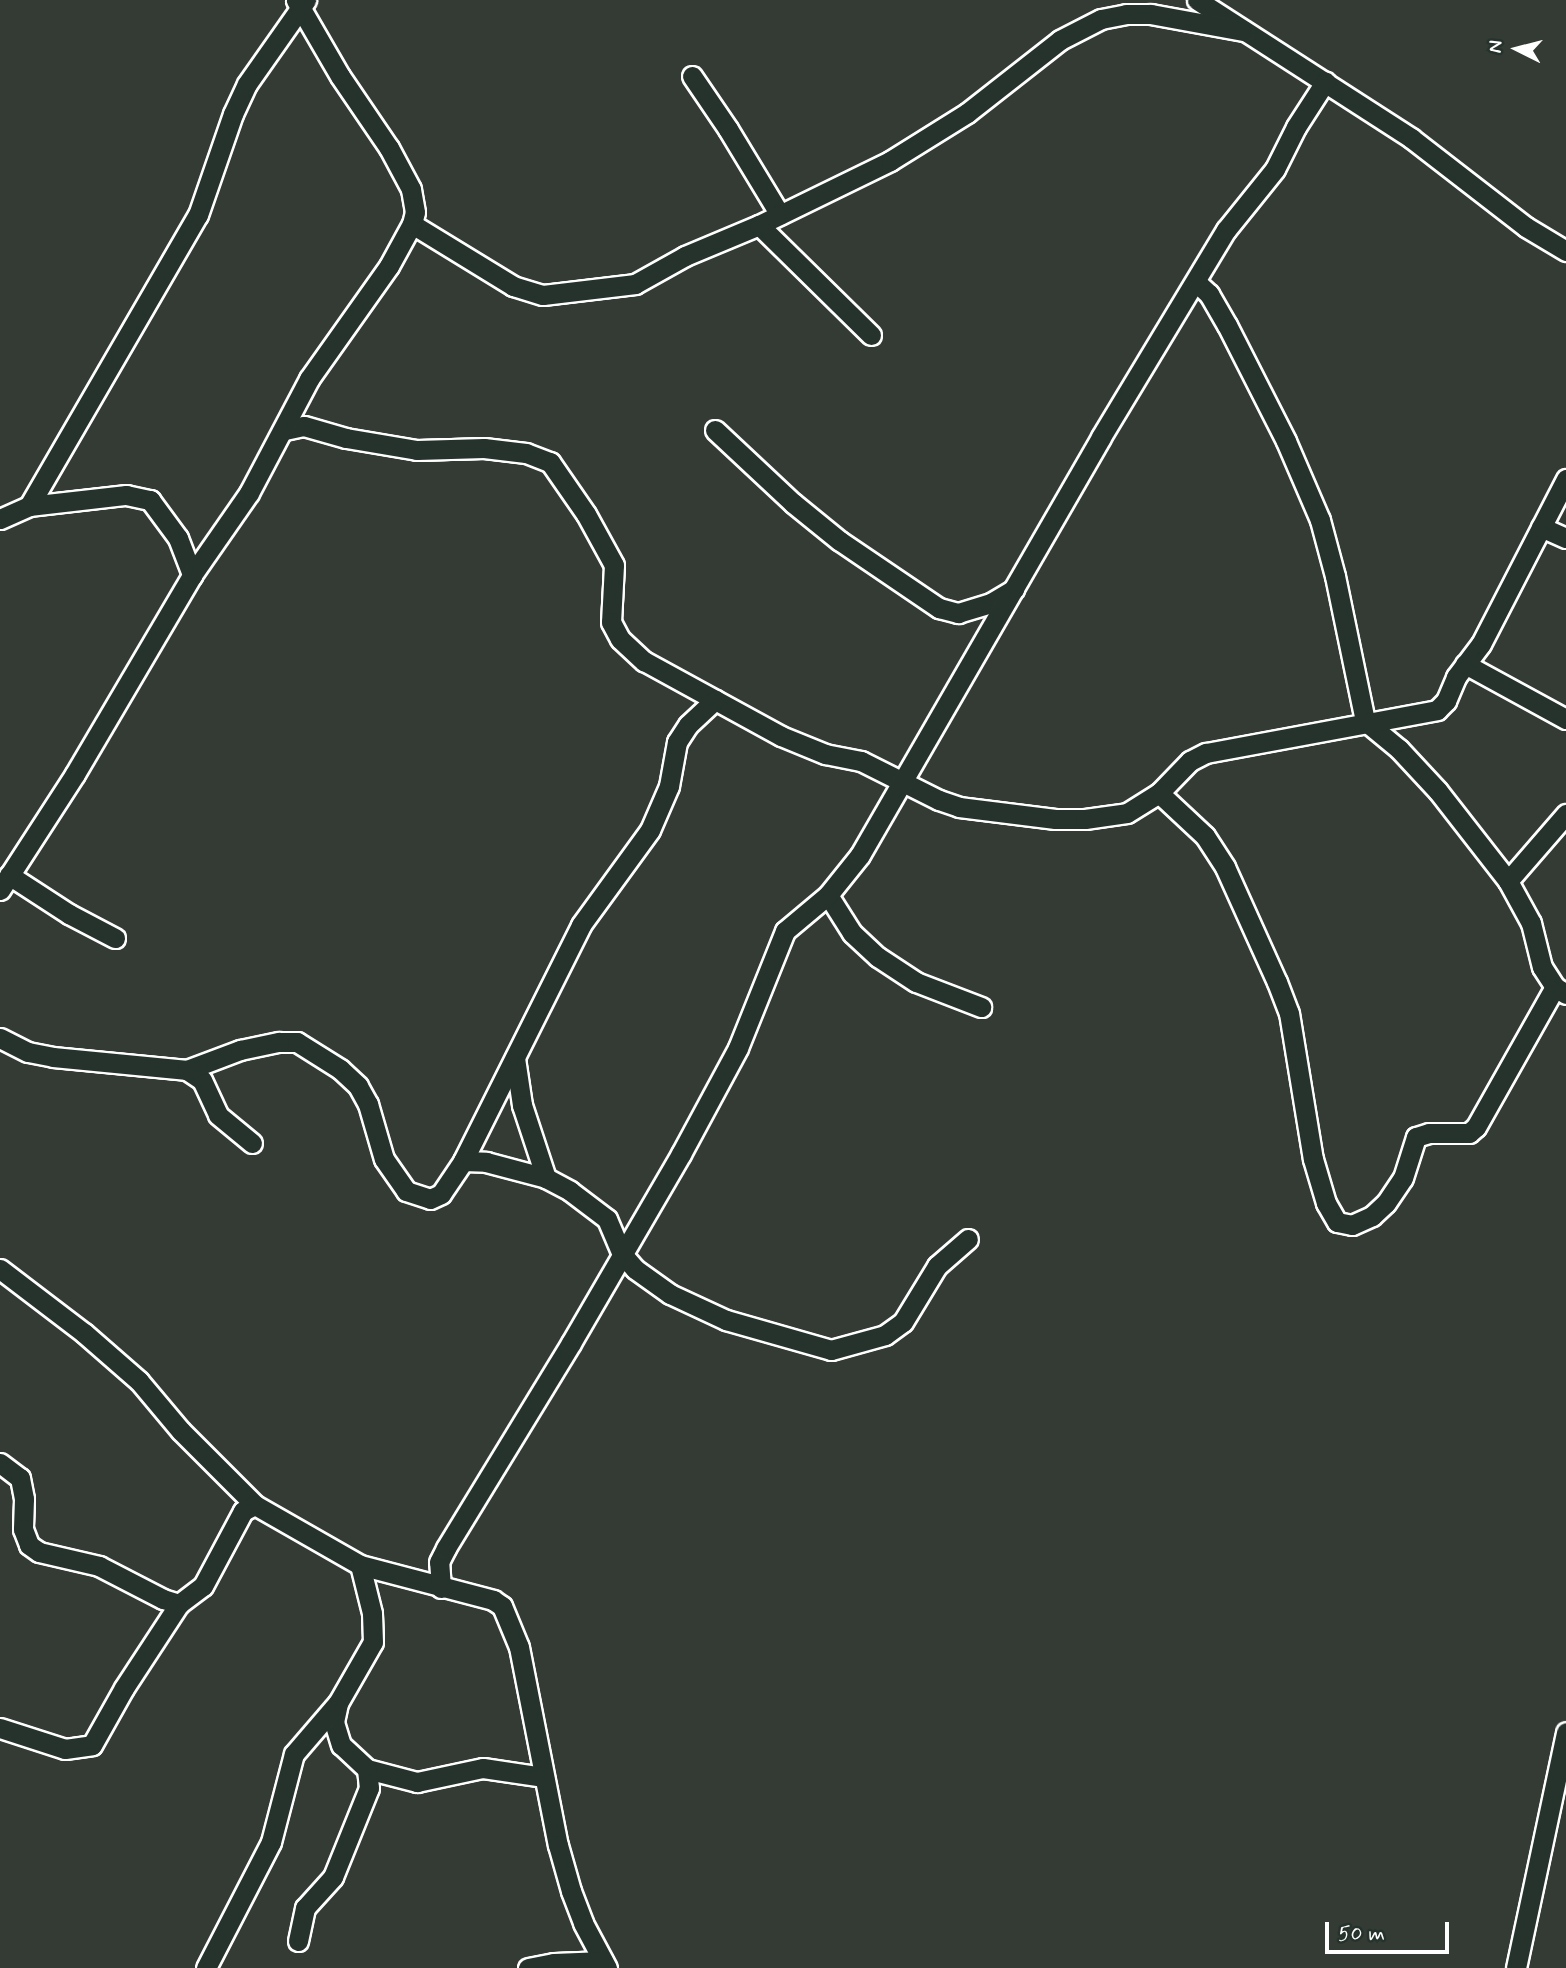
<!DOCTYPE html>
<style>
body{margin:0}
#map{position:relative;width:1566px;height:1968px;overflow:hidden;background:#333b34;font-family:Mynerve,sans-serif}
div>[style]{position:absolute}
.roads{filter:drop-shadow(2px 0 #fff) drop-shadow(-2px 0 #fff) drop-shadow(0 2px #fff) drop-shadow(0 -2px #fff)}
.street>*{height:19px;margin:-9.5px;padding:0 9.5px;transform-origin:9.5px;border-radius:9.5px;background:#26332d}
span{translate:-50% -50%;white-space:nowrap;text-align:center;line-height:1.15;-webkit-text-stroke:7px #26332d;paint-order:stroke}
.north{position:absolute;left:1482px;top:14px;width:70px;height:70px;-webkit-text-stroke:5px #26332d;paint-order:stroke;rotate:276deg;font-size:19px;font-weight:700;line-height:28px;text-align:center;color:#fff}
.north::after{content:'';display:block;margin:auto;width:24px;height:32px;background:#fff;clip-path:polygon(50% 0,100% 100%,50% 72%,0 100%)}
.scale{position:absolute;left:1325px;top:1922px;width:124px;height:32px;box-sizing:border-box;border:4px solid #fff;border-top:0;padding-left:9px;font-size:21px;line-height:24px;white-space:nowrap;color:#fff;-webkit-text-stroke:5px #26332d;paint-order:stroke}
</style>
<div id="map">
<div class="roads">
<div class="street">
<div style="left:1197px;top:0;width:255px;rotate:32.8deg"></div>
<div style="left:1411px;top:138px;width:145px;rotate:37.7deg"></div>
<div style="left:1526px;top:227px;width:47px;rotate:31deg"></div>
<div style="left:692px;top:76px;width:64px;rotate:55.8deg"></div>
<div style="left:728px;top:129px;width:100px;rotate:58.8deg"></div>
<div style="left:412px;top:224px;width:119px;rotate:31.5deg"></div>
<div style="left:513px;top:286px;width:31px;rotate:17deg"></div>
<div style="left:543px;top:295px;width:93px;rotate:-6.8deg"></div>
<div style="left:635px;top:284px;width:57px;rotate:-29.2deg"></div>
<div style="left:685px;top:256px;width:80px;rotate:-22.7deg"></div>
<div style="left:759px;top:225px;width:146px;rotate:-26deg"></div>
<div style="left:890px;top:161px;width:91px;rotate:-31.9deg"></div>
<div style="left:967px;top:113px;width:118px;rotate:-38.1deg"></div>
<div style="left:1060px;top:40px;width:46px;rotate:-27.1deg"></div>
<div style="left:1101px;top:19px;width:25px;rotate:-11deg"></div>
<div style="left:1126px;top:14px;width:25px"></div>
<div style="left:1151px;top:14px;width:95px;rotate:10.4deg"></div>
<div style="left:759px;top:225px;width:157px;rotate:44.5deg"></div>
<div style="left:1196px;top:282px;width:18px;rotate:43deg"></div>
<div style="left:1209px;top:294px;width:36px;rotate:60deg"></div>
<div style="left:1227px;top:325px;width:130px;rotate:63deg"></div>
<div style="left:1286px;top:441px;width:86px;rotate:66.7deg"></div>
<div style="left:1320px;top:520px;width:58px;rotate:75deg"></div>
<div style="left:1335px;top:576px;width:148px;rotate:78.3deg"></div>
<div style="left:1365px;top:721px;width:44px;rotate:39.5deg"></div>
<div style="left:1399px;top:749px;width:57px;rotate:47.1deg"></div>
<div style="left:1438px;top:791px;width:114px;rotate:52.1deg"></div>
<div style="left:1508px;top:881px;width:48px;rotate:61.3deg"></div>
<div style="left:1531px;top:923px;width:45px;rotate:76deg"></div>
<div style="left:1542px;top:967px;width:24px;rotate:57deg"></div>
<div style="left:1555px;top:987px;width:13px;rotate:32deg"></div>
<div style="left:285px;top:430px;width:19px;rotate:-12deg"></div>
<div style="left:304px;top:426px;width:44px;rotate:15.9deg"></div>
<div style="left:346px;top:438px;width:72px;rotate:9.6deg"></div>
<div style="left:417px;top:450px;width:67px;rotate:-1.7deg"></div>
<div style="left:484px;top:448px;width:42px;rotate:6.8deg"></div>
<div style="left:526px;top:453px;width:26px;rotate:21deg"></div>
<div style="left:550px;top:462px;width:63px;rotate:55.3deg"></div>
<div style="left:586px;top:514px;width:58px;rotate:61.2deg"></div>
<div style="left:614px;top:565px;width:57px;rotate:93deg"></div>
<div style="left:611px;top:622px;width:19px;rotate:62deg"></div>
<div style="left:620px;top:639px;width:33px;rotate:43deg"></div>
<div style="left:644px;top:661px;width:156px;rotate:28.7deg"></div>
<div style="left:781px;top:736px;width:48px;rotate:22.2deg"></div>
<div style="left:825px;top:754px;width:37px;rotate:11deg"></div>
<div style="left:861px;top:761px;width:87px;rotate:26.6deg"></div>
<div style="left:939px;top:800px;width:21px;rotate:19deg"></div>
<div style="left:959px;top:807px;width:97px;rotate:7.1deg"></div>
<div style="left:1055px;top:819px;width:30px"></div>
<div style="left:1085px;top:819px;width:42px;rotate:-8.1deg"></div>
<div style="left:1127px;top:813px;width:38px;rotate:-32deg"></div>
<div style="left:1159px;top:793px;width:45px;rotate:-45.9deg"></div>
<div style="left:1190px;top:761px;width:18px;rotate:-27deg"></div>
<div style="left:1206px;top:753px;width:235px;rotate:-10.5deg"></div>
<div style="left:1437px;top:710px;width:13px;rotate:-45deg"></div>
<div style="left:1446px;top:701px;width:26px;rotate:-67deg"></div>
<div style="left:1456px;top:677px;width:41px;rotate:-52.9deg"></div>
<div style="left:1481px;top:644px;width:186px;rotate:-62.7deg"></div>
<div style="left:715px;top:430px;width:107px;rotate:43.1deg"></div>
<div style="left:793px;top:503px;width:60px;rotate:39deg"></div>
<div style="left:840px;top:541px;width:120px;rotate:34.1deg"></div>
<div style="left:939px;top:608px;width:20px;rotate:15deg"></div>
<div style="left:958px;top:613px;width:34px;rotate:-17deg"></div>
<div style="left:991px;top:603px;width:27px;rotate:-31deg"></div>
<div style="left:29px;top:506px;width:98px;rotate:-6.5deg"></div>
<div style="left:126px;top:495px;width:25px;rotate:12deg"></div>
<div style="left:150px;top:500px;width:47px;rotate:53.6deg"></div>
<div style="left:178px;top:538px;width:40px;rotate:69deg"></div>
<div style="left:0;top:519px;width:32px;rotate:-24deg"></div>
<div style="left:29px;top:506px;width:337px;rotate:-59.9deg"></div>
<div style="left:198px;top:215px;width:107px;rotate:-70.9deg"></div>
<div style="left:233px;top:114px;width:33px;rotate:-65deg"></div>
<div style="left:247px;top:84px;width:103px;rotate:-54.9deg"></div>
<div style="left:1541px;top:527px;width:27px;rotate:24deg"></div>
<div style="left:1465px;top:664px;width:115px;rotate:28.6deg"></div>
<div style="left:1159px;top:793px;width:63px;rotate:43.1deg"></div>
<div style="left:1205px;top:836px;width:37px;rotate:57deg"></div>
<div style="left:1225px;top:867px;width:126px;rotate:65.7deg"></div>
<div style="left:1277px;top:982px;width:33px;rotate:69deg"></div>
<div style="left:1289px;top:1013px;width:148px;rotate:80.7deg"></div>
<div style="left:1313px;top:1159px;width:46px;rotate:73.5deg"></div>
<div style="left:1326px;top:1203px;width:22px;rotate:60deg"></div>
<div style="left:1337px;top:1222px;width:15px;rotate:11deg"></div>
<div style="left:1352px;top:1225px;width:22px;rotate:-24deg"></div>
<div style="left:1372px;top:1216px;width:19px;rotate:-43deg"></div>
<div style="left:1386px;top:1203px;width:30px;rotate:-56deg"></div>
<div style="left:1403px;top:1178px;width:43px;rotate:-72.4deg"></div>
<div style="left:1416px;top:1137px;width:14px;rotate:-17deg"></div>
<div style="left:1429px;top:1133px;width:40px"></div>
<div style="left:1469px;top:1133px;width:9px;rotate:-41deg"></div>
<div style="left:1476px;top:1127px;width:161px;rotate:-60.6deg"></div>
<div style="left:9px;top:875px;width:72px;rotate:33deg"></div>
<div style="left:69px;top:914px;width:52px;rotate:27.6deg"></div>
<div style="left:1508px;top:881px;width:89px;rotate:-49.1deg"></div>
<div style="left:0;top:890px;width:138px;rotate:-57.1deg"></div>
<div style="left:75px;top:774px;width:231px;rotate:-59.5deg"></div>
<div style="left:192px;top:575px;width:100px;rotate:-55.2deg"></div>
<div style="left:249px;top:493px;width:129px;rotate:-62.2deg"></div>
<div style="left:309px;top:379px;width:138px;rotate:-54.7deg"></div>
<div style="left:389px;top:266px;width:48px;rotate:-61.3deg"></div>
<div style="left:412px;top:224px;width:12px;rotate:-76deg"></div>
<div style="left:415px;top:212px;width:23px;rotate:-100deg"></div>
<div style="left:411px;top:189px;width:47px;rotate:-118.2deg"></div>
<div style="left:389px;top:148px;width:87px;rotate:-124.2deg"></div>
<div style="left:340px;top:76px;width:88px;rotate:-120.1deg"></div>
<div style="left:828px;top:895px;width:45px;rotate:57.7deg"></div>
<div style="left:852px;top:933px;width:35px;rotate:43deg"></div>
<div style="left:878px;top:957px;width:45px;rotate:33.3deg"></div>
<div style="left:916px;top:982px;width:70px;rotate:21deg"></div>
<div style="left:0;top:1038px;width:31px;rotate:27deg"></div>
<div style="left:28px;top:1052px;width:25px;rotate:11deg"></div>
<div style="left:53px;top:1057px;width:135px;rotate:5.5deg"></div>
<div style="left:187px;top:1070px;width:18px;rotate:34deg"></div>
<div style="left:202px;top:1080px;width:38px;rotate:65deg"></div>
<div style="left:218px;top:1115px;width:44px;rotate:39.5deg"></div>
<div style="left:515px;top:1058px;width:48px;rotate:81.5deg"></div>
<div style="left:522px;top:1105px;width:77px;rotate:71.8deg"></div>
<div style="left:187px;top:1070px;width:57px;rotate:-20.7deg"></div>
<div style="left:240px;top:1050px;width:40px;rotate:-12deg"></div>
<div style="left:279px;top:1042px;width:18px"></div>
<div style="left:297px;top:1042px;width:51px;rotate:32.1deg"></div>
<div style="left:340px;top:1069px;width:25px;rotate:43deg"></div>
<div style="left:358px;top:1086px;width:21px;rotate:61deg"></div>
<div style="left:368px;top:1104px;width:57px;rotate:73.8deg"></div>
<div style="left:384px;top:1159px;width:39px;rotate:55deg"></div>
<div style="left:406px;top:1191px;width:25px;rotate:18deg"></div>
<div style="left:430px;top:1199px;width:12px;rotate:-24deg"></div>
<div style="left:441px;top:1194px;width:40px;rotate:-56deg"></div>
<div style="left:463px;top:1161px;width:264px;rotate:-63.4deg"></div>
<div style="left:581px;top:925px;width:117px;rotate:-54deg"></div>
<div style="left:650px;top:830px;width:48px;rotate:-66.6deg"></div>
<div style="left:669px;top:786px;width:45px;rotate:-79.7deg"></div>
<div style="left:677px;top:742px;width:20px;rotate:-57deg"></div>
<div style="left:688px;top:725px;width:37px;rotate:-43deg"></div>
<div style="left:463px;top:1161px;width:23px;rotate:2deg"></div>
<div style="left:486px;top:1162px;width:62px;rotate:14.9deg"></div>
<div style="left:546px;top:1178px;width:27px;rotate:28deg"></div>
<div style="left:570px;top:1191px;width:46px;rotate:37.1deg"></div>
<div style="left:607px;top:1219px;width:38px;rotate:67deg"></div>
<div style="left:622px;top:1254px;width:20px;rotate:49deg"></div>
<div style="left:635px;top:1269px;width:43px;rotate:35.5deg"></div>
<div style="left:670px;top:1294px;width:62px;rotate:24.9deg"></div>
<div style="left:726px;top:1320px;width:109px;rotate:15.9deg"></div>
<div style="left:831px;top:1350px;width:56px;rotate:-15.5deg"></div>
<div style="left:885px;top:1335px;width:22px;rotate:-36deg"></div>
<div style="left:903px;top:1322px;width:66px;rotate:-58.7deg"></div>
<div style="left:937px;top:1266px;width:41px;rotate:-41.1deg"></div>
<div style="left:0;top:1269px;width:106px;rotate:37.3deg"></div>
<div style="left:84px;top:1333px;width:73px;rotate:41.1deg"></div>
<div style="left:139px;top:1381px;width:65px;rotate:50deg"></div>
<div style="left:181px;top:1431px;width:105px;rotate:45deg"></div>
<div style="left:0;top:1463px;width:25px;rotate:37deg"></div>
<div style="left:20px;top:1478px;width:21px;rotate:79deg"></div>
<div style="left:24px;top:1499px;width:30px;rotate:92deg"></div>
<div style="left:23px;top:1529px;width:17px;rotate:69deg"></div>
<div style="left:29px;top:1545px;width:12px;rotate:35deg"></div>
<div style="left:39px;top:1552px;width:62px;rotate:13.1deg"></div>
<div style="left:99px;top:1566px;width:72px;rotate:27.3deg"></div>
<div style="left:163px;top:1599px;width:17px;rotate:17deg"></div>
<div style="left:179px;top:1604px;width:30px;rotate:-37deg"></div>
<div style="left:203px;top:1586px;width:85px;rotate:-61.9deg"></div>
<div style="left:243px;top:1511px;width:13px;rotate:-27deg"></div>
<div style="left:255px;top:1505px;width:121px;rotate:29.7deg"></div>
<div style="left:360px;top:1565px;width:138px;rotate:14.7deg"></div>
<div style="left:493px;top:1600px;width:11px;rotate:34deg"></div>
<div style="left:502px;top:1606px;width:44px;rotate:67.5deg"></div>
<div style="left:519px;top:1647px;width:202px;rotate:78.9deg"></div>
<div style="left:558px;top:1845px;width:48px;rotate:74.2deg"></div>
<div style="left:571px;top:1891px;width:34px;rotate:69deg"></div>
<div style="left:583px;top:1923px;width:51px;rotate:61.9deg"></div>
<div style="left:441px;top:1588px;width:26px;rotate:-94deg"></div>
<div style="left:439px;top:1562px;width:16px;rotate:-63deg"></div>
<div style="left:446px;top:1548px;width:240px;rotate:-58.6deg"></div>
<div style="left:571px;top:1343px;width:219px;rotate:-59.8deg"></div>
<div style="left:681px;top:1154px;width:120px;rotate:-61.7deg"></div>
<div style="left:738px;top:1048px;width:126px;rotate:-68.1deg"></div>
<div style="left:785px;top:931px;width:56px;rotate:-39.9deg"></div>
<div style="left:828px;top:895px;width:51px;rotate:-51.3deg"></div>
<div style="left:860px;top:855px;width:482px;rotate:-60deg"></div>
<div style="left:1101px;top:437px;width:242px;rotate:-58.9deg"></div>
<div style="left:1226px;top:230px;width:78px;rotate:-51.2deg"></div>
<div style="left:1275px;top:169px;width:47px;rotate:-63.4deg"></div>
<div style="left:1296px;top:127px;width:54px;rotate:-57.2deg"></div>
<div style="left:0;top:1728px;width:68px;rotate:17.9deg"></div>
<div style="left:65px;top:1749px;width:27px;rotate:-8deg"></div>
<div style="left:92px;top:1745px;width:65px;rotate:-60.7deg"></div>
<div style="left:124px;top:1688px;width:100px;rotate:-56.8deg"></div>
<div style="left:367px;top:1769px;width:52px;rotate:14.6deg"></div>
<div style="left:417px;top:1782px;width:67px;rotate:-12deg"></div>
<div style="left:483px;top:1768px;width:62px;rotate:8.4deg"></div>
<div style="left:298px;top:1941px;width:34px;rotate:-78deg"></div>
<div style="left:305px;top:1908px;width:42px;rotate:-47.9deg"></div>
<div style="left:333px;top:1877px;width:96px;rotate:-68deg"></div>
<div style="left:369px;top:1788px;width:19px;rotate:-96deg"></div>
<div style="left:367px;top:1769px;width:35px;rotate:-137deg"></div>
<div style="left:341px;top:1745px;width:24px;rotate:-107deg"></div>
<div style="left:334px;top:1722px;width:19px;rotate:-78deg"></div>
<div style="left:338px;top:1703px;width:70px;rotate:-60.2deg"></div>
<div style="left:373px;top:1642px;width:29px;rotate:-92deg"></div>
<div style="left:372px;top:1613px;width:49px;rotate:-104deg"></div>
<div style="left:206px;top:1968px;width:142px;rotate:-62.7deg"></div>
<div style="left:271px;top:1842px;width:91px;rotate:-75.4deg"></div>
<div style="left:294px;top:1754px;width:66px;rotate:-49.3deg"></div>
<div style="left:528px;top:1968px;width:26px;rotate:-11deg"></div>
<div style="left:554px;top:1963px;width:49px;rotate:-2.3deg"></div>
<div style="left:1516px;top:1968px;width:241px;rotate:-78deg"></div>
</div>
</div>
<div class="north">N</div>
<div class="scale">50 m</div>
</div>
